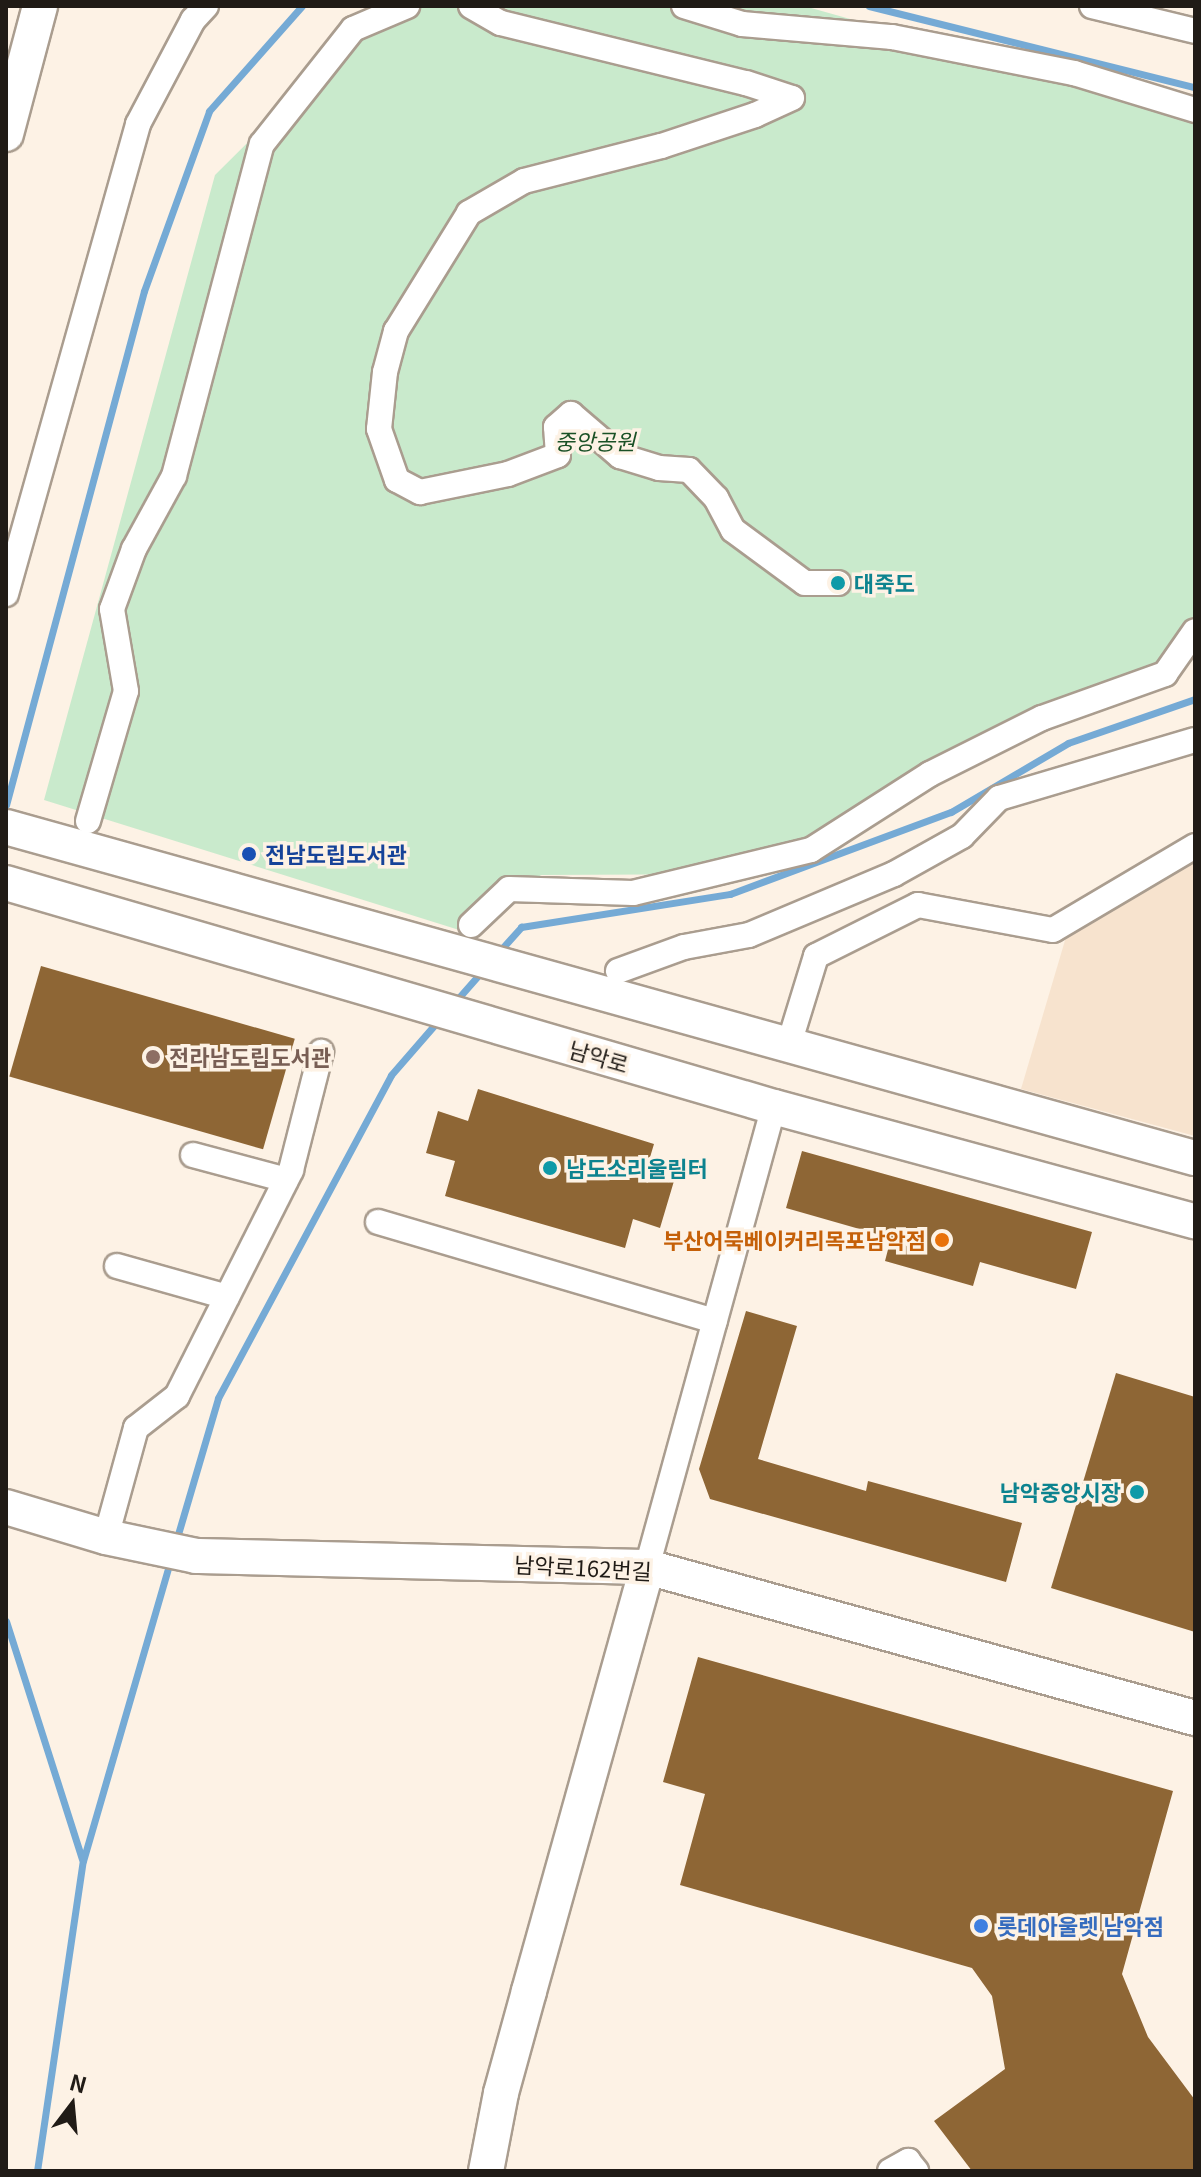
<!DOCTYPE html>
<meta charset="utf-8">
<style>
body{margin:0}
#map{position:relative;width:1201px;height:2177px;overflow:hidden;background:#fdf2e5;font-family:Georgia,"Noto Sans KR",serif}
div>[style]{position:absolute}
.built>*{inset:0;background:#f7e3ce}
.green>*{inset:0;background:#c9eacc}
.stream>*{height:7px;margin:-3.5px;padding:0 3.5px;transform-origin:3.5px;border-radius:3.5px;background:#75aad5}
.building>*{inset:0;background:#8e6635;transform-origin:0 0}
.roads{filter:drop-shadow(2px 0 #aa9d8f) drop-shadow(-2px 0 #aa9d8f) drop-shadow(0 2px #aa9d8f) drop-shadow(0 -2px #aa9d8f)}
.street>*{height:24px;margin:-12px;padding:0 12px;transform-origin:12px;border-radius:12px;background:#fff}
.secondary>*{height:34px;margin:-17px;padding:0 17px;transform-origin:17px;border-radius:17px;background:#fff}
.dots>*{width:22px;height:22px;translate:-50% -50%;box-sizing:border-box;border:4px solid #fdf2e5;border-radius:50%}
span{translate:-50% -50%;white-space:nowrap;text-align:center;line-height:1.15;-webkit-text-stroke:7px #fdf2e5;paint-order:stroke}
.park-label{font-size:22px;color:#1a5126;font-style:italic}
.culture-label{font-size:22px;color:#0d838f;font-weight:700}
.left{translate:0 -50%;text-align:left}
.right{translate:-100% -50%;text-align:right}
.transit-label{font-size:22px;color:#164399;font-weight:700}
.street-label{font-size:22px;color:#201b16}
.education-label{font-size:22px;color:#785e54;font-weight:700}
.food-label{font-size:22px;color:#c56008;font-weight:700}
.shop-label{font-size:22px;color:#366cbe;font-weight:700}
.frame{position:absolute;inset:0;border:8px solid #201b16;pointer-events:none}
.north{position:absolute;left:32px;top:2065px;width:80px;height:80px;-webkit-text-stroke:6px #fdf2e5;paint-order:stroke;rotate:16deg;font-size:22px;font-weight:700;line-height:32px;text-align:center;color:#201b16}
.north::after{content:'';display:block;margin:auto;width:28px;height:36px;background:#201b16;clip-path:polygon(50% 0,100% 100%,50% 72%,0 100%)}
</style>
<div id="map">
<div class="built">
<div style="clip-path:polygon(1195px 858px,1195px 1136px,1021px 1089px,1066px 937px)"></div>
</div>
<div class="green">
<div style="clip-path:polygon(385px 6px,804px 6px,1195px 116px,1195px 651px,752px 874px,541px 875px,472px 934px,44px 800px,215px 175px)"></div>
</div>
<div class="stream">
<div style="left:869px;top:6px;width:336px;rotate:14deg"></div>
<div style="left:6px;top:805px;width:532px;rotate:-74.97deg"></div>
<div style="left:144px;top:291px;width:191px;rotate:-70.1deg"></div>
<div style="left:209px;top:111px;width:140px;rotate:-48.5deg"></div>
<div style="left:496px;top:955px;width:38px;rotate:-48deg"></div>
<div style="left:521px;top:927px;width:212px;rotate:-9deg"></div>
<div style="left:730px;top:894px;width:236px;rotate:-20.4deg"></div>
<div style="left:951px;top:812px;width:136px;rotate:-30.5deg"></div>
<div style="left:1068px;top:743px;width:134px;rotate:-19.1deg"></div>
<div style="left:454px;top:1003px;width:44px;rotate:-48.7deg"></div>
<div style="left:176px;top:1541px;width:149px;rotate:-73.6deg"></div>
<div style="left:218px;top:1398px;width:366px;rotate:-61.8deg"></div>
<div style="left:391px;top:1075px;width:72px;rotate:-49deg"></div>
<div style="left:6px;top:1621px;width:250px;rotate:72.3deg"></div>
<div style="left:37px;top:2171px;width:313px;rotate:-81.6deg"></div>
<div style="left:83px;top:1861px;width:312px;rotate:-73.8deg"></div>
</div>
<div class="building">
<div style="left:41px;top:966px;width:264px;height:115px;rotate:16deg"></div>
<div style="clip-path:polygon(478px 1089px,654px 1144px,645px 1174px,674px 1181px,660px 1228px,633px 1219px,625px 1248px,445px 1196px,455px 1161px,426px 1153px,438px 1111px,468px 1121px)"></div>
<div style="clip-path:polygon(802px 1151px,1092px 1232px,1076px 1289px,980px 1262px,973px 1286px,885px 1261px,891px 1238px,786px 1208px)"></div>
<div style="clip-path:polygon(746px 1311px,797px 1326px,758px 1459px,866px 1491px,868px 1481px,1022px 1523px,1006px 1582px,710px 1499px,699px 1469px)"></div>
<div style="clip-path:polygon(1116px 1373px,1195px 1397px,1195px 1632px,1051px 1588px)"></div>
<div style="clip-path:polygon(698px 1657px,1173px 1791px,1122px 1974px,1148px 2037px,1195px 2100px,1195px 2171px,972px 2171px,934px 2121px,1005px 2069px,992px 1996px,972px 1968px,680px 1885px,705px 1794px,663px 1782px)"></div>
</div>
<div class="roads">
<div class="street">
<div style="left:471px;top:6px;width:34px;rotate:30deg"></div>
<div style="left:501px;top:23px;width:252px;rotate:13.8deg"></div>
<div style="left:746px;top:83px;width:48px;rotate:18.1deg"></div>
<div style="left:792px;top:98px;width:41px;rotate:155.3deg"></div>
<div style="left:755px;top:115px;width:99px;rotate:161.7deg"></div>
<div style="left:661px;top:146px;width:141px;rotate:165.7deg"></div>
<div style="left:524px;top:181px;width:64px;rotate:149.8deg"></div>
<div style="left:469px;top:213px;width:139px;rotate:121.7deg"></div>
<div style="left:396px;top:331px;width:42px;rotate:105deg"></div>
<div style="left:385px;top:372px;width:57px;rotate:96deg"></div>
<div style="left:379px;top:429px;width:54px;rotate:70.6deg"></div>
<div style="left:397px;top:480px;width:26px;rotate:28deg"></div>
<div style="left:420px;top:492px;width:90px;rotate:-11.6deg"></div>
<div style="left:508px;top:474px;width:53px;rotate:-20.8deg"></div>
<div style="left:558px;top:455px;width:28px;rotate:-94deg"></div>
<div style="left:556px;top:427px;width:20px;rotate:-41deg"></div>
<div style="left:571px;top:414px;width:65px;rotate:40.6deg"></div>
<div style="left:620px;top:456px;width:41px;rotate:17.1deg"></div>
<div style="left:659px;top:468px;width:30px;rotate:4deg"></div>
<div style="left:689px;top:470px;width:39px;rotate:46deg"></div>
<div style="left:716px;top:498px;width:36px;rotate:62deg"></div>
<div style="left:733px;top:530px;width:89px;rotate:36.4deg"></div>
<div style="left:805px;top:583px;width:33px"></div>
<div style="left:684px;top:6px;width:61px;rotate:17.2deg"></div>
<div style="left:742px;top:24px;width:151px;rotate:5deg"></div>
<div style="left:892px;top:37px;width:186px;rotate:11.2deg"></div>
<div style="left:1074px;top:73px;width:127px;rotate:17deg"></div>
<div style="left:1092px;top:6px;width:106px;rotate:13.6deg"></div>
<div style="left:6px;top:594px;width:488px;rotate:-74.3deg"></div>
<div style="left:138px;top:124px;width:118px;rotate:-62.1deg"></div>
<div style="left:193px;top:20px;width:19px;rotate:-47deg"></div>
<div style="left:88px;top:821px;width:135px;rotate:-73.7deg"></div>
<div style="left:126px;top:691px;width:83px;rotate:-99.7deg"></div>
<div style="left:112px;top:609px;width:64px;rotate:-69.9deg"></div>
<div style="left:134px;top:549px;width:83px;rotate:-61.3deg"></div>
<div style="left:174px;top:476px;width:343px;rotate:-75.2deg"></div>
<div style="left:262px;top:144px;width:147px;rotate:-51.6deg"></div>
<div style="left:353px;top:29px;width:59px;rotate:-23.1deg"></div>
<div style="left:471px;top:925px;width:52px;rotate:-43.5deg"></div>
<div style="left:509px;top:889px;width:124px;rotate:1.8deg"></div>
<div style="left:633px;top:893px;width:183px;rotate:-13.6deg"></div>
<div style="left:811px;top:850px;width:141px;rotate:-32.6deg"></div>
<div style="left:930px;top:774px;width:125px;rotate:-26.6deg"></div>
<div style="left:1042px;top:718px;width:131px;rotate:-19.7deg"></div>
<div style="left:1165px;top:674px;width:52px;rotate:-55.1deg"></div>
<div style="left:618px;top:971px;width:70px;rotate:-20deg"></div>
<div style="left:684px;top:947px;width:66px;rotate:-10.5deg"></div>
<div style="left:749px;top:935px;width:157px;rotate:-22.8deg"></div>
<div style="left:894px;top:874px;width:78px;rotate:-29.2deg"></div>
<div style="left:962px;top:836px;width:53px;rotate:-45.8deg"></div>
<div style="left:999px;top:798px;width:204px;rotate:-16.5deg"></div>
<div style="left:789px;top:1044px;width:92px;rotate:-72.9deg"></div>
<div style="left:816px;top:956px;width:114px;rotate:-26.6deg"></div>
<div style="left:918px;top:905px;width:137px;rotate:10.5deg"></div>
<div style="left:1053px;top:930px;width:165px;rotate:-30.6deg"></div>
<div style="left:193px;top:1155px;width:96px;rotate:15deg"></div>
<div style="left:378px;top:1222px;width:351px;rotate:16.4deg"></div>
<div style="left:117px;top:1266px;width:114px;rotate:15.7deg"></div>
<div style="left:106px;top:1537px;width:113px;rotate:-74.6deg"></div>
<div style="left:136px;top:1428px;width:52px;rotate:-38deg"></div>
<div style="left:177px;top:1396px;width:253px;rotate:-63.2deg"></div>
<div style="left:291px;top:1170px;width:122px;rotate:-75.7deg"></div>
<div style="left:647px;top:1567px;width:477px;rotate:-74.6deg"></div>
<div style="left:890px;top:2171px;width:21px;rotate:-29deg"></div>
<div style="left:908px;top:2161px;width:13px;rotate:51deg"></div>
</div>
<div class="secondary">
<div style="left:6px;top:134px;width:132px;rotate:-75.1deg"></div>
<div style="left:6px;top:827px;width:1234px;rotate:15.56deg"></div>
<div style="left:6px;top:883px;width:800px;rotate:16.26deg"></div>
<div style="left:774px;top:1107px;width:436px;rotate:15.2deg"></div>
<div style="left:6px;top:1507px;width:104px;rotate:16.7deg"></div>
<div style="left:106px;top:1537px;width:92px;rotate:11.9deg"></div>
<div style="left:196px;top:1556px;width:451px;rotate:1.4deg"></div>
<div style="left:647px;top:1567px;width:568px;rotate:15.41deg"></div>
<div style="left:486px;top:2171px;width:79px;rotate:-79.1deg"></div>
<div style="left:501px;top:2093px;width:106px;rotate:-74.6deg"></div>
<div style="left:529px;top:1991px;width:440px;rotate:-74.4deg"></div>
</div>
</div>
<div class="dots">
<div style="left:838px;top:583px;background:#0f9aa8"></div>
<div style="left:249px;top:854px;background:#1a4fb4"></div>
<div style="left:153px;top:1057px;background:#8d6e63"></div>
<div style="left:550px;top:1168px;background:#0f9aa8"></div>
<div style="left:942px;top:1240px;background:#e8710a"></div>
<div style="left:1137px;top:1492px;background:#0f9aa8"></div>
<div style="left:981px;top:1926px;background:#3f7fe0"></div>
</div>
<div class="park-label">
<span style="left:595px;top:441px">중앙공원</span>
</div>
<div class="culture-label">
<span class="left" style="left:854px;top:583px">대죽도</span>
<span class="left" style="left:566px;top:1168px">남도소리울림터</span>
<span class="right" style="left:1121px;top:1492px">남악중앙시장</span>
</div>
<div class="transit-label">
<span class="left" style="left:265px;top:854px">전남도립도서관</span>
</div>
<div class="street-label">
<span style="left:599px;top:1056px;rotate:16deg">남악로</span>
<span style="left:583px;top:1567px;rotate:3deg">남악로162번길</span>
</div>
<div class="education-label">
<span class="left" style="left:169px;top:1057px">전라남도립도서관</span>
</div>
<div class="food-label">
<span class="right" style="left:926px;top:1240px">부산어묵베이커리목포남악점</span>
</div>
<div class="shop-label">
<span class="left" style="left:997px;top:1926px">롯데아울렛 남악점</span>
</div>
<div class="frame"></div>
<div class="north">N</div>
</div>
